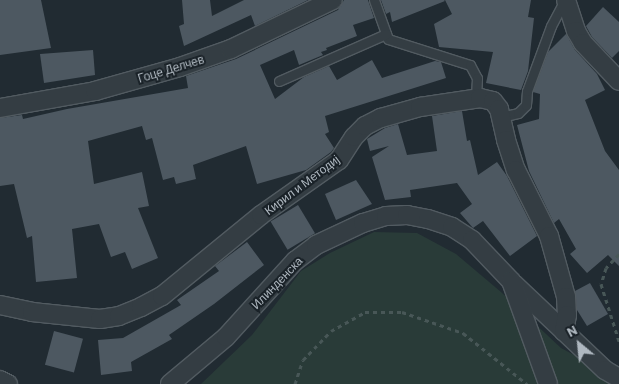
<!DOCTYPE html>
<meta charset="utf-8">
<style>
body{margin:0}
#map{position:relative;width:619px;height:384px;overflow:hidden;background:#212b32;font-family:Barlow,sans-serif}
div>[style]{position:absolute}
.green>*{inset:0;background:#293b38}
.building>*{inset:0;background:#4d5861;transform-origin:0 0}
.path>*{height:3px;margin-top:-1.5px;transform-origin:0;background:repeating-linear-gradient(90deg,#485757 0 4px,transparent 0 8px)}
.roads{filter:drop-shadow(1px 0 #525b61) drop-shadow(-1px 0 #525b61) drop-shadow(0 1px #525b61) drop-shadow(0 -1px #525b61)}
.lane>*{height:9px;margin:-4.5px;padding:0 4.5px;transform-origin:4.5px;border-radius:4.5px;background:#343d43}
.street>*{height:18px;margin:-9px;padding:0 9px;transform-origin:9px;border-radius:9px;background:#343d43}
span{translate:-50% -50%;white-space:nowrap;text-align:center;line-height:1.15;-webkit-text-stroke:4px #1a2228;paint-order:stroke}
.street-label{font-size:12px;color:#afb8c0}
.north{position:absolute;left:554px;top:319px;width:50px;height:50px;-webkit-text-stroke:4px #1a2228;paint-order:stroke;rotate:332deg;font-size:14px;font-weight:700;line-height:20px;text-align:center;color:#afb8c0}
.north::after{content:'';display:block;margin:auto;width:18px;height:22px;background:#afb8c0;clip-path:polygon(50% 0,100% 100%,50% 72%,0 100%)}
</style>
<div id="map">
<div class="green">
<div style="clip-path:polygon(374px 232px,417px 233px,456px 254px,501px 292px,561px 348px,619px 379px,619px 384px,201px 384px,252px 335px,301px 271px,330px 253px)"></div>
</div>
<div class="building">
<div style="clip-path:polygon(0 0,41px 0,51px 48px,0 55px)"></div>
<div style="clip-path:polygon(182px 0,210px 0,212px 16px,244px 0,308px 0,255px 26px,251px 15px,184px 46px,179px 26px,184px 24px)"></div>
<div style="clip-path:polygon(344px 0,368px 0,374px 18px,353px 25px,357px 36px,326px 48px,327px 50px,321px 52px,323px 55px,299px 65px,294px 50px,260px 65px,275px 99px,304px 77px,329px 66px,337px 80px,372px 60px,382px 78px,435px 61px,441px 62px,446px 78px,325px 116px,329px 132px,325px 134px,334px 148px,331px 152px,306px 170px,257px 184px,246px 146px,193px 165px,196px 179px,176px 184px,174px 177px,163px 180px,152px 138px,146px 140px,142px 126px,88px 141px,94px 184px,142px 172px,149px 206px,138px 208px,158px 258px,132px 269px,125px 252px,111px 257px,99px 224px,72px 229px,77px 278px,36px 282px,32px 236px,27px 238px,14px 184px,0 186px,0 118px,22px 115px,23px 119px,67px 109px,188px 88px,186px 76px,236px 59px,338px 10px)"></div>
<div style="clip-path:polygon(381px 0,444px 0,445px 1px,392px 22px,390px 12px,386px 14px)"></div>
<div style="clip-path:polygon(445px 0,531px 0,528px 17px,534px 18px,528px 71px,521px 90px,486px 83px,493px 52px,439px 47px,434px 24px,452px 14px)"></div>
<div style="clip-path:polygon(603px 7px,619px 22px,619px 51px,612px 58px,592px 37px,586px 26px)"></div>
<div style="clip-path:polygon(566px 34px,575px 50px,597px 74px,605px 90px,585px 100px,605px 151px,619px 170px,619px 266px,608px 255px,587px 273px,570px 254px,576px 249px,559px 219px,554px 223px,529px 171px,517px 125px,539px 119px,540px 94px,533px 92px,548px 52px)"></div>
<div style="clip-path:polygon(93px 50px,95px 75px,44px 83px,40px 54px)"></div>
<div style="clip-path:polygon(462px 111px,467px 141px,470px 140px,478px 175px,497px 162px,507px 176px,537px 236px,510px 256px,483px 221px,473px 228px,460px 213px,472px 204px,457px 183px,410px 190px,411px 197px,385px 200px,372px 157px,389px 146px,370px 151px,367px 139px,385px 128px,398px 124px,407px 155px,437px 151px,432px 116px)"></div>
<div style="clip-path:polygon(356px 180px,372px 204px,336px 220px,325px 194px)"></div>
<div style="left:298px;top:205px;width:33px;height:32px;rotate:59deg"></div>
<div style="clip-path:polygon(247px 242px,264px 265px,214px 304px,169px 335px,172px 339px,131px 362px,132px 371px,101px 375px,98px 340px,123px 338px,181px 305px,177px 300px,219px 271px,215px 266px)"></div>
<div style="clip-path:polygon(590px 283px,608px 314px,587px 326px,577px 310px,575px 291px)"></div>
<div style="left:54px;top:331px;width:30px;height:35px;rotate:15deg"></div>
</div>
<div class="path">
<div style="left:619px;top:254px;width:19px;rotate:133deg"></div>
<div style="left:606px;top:268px;width:17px;rotate:107deg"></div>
<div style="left:601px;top:284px;width:60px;rotate:72.5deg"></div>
<div style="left:295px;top:384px;width:25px;rotate:-72deg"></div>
<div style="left:303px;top:360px;width:40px;rotate:-46deg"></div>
<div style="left:331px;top:331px;width:39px;rotate:-29deg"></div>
<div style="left:365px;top:312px;width:37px"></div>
<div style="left:402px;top:312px;width:65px;rotate:19deg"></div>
<div style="left:463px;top:333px;width:82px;rotate:38.6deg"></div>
</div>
<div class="roads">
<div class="lane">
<div style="left:374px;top:0;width:41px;rotate:70.3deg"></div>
<div style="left:388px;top:39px;width:86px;rotate:17.6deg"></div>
<div style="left:470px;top:65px;width:15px;rotate:62deg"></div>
<div style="left:477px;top:78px;width:21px;rotate:93deg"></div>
<div style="left:279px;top:81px;width:117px;rotate:-23.7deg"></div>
<div style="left:501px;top:117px;width:17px;rotate:-13deg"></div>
<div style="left:518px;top:113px;width:11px;rotate:-45deg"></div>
<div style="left:526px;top:105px;width:14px;rotate:-86deg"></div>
<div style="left:527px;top:91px;width:69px;rotate:-69.7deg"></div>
<div style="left:551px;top:26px;width:30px;rotate:-62deg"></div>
</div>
<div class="street">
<div style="left:566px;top:0;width:33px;rotate:72deg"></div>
<div style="left:576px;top:31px;width:14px;rotate:60deg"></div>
<div style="left:583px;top:43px;width:52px;rotate:46.5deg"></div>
<div style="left:0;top:108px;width:97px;rotate:-10.1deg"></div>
<div style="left:95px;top:91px;width:88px;rotate:-15.8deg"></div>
<div style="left:180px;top:67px;width:54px;rotate:-19.4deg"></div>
<div style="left:231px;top:49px;width:113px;rotate:-25.7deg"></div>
<div style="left:514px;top:284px;width:125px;rotate:43.4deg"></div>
<div style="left:605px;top:370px;width:16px;rotate:30deg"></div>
<div style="left:0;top:305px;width:33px;rotate:12deg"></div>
<div style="left:32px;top:312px;width:68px;rotate:5.9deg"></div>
<div style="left:100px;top:319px;width:19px;rotate:-9deg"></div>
<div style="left:119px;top:316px;width:24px;rotate:-22deg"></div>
<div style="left:141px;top:307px;width:24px;rotate:-28deg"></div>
<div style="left:162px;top:296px;width:128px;rotate:-39.3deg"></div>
<div style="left:261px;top:215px;width:95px;rotate:-35.2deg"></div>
<div style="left:339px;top:160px;width:27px;rotate:-57deg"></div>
<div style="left:354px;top:137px;width:16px;rotate:-45deg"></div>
<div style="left:365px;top:126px;width:18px;rotate:-27deg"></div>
<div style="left:381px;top:118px;width:41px;rotate:-15.8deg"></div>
<div style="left:420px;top:107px;width:61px;rotate:-8.5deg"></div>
<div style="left:480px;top:98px;width:13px;rotate:13deg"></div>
<div style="left:493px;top:101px;width:10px;rotate:53deg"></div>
<div style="left:499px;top:109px;width:32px;rotate:77deg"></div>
<div style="left:506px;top:140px;width:32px;rotate:72deg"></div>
<div style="left:516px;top:170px;width:74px;rotate:63.4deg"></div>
<div style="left:549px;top:236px;width:63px;rotate:74.4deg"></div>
<div style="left:566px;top:297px;width:18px;rotate:87deg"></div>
<div style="left:567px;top:315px;width:17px;rotate:100deg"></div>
<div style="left:0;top:380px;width:9px;rotate:27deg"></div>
<div style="left:170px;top:384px;width:73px;rotate:-40deg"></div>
<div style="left:226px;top:337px;width:103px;rotate:-47.8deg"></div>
<div style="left:295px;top:261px;width:26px;rotate:-37deg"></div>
<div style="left:316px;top:245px;width:52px;rotate:-25.1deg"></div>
<div style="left:363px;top:223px;width:24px;rotate:-17deg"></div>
<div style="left:386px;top:216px;width:21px;rotate:-3deg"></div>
<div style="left:407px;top:215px;width:21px;rotate:11deg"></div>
<div style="left:428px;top:219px;width:25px;rotate:18deg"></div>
<div style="left:452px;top:227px;width:24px;rotate:33deg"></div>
<div style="left:472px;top:240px;width:57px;rotate:46.4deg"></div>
<div style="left:511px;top:281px;width:109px;rotate:70.2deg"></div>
</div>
</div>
<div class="street-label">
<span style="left:171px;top:69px;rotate:-17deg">Гоце Делчев</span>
<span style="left:302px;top:185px;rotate:-37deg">Кирил и Методиј</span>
<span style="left:277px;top:283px;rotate:-46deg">Илинденска</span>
</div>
<div class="north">N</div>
</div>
